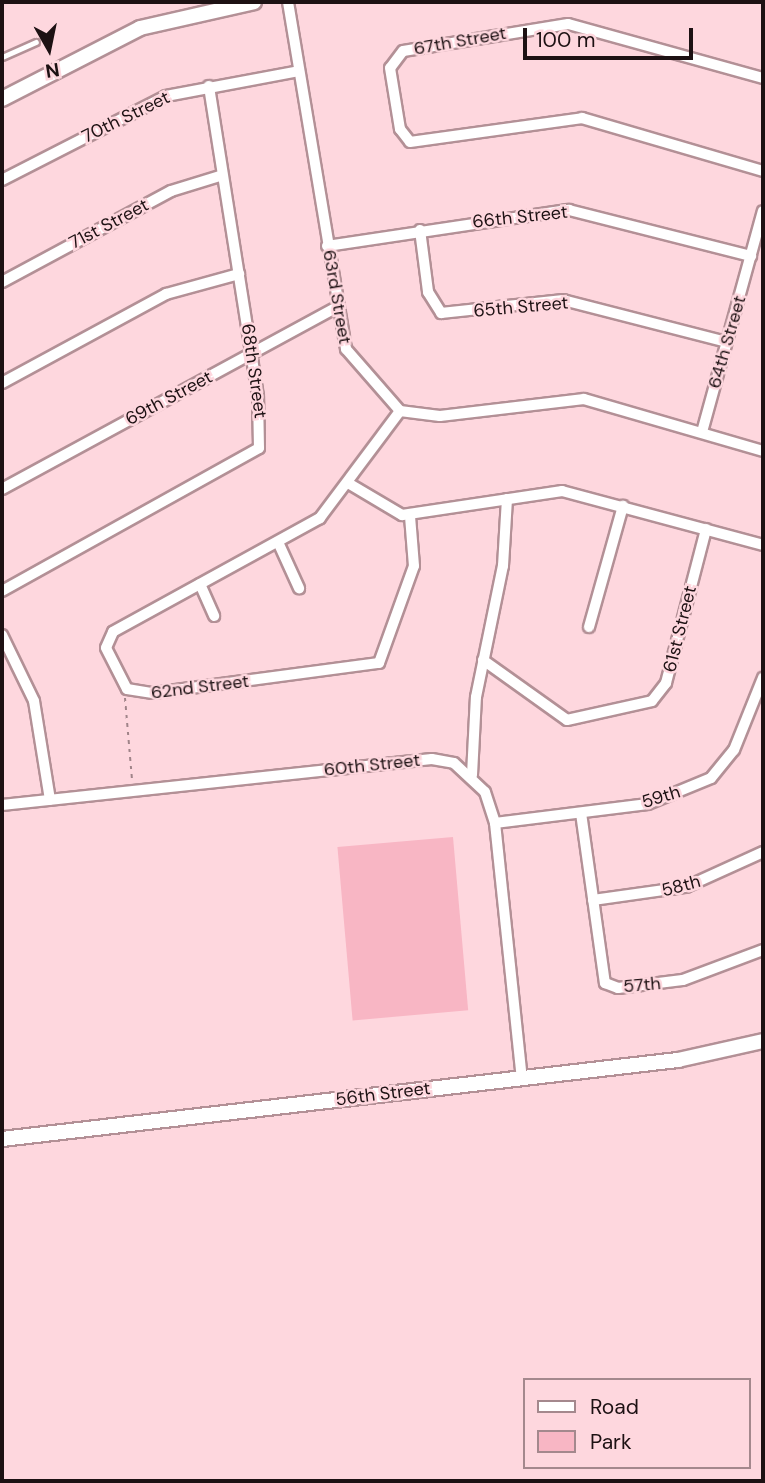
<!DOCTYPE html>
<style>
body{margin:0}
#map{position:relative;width:765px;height:1483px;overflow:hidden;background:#fed7de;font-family:"DM Sans",sans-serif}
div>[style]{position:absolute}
.green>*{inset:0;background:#f8b6c4;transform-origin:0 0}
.path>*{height:2px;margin-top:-1px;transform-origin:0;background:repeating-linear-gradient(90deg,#a08489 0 3.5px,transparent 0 8.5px)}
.roads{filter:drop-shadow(2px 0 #b39096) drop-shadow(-2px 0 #b39096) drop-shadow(0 2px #b39096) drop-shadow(0 -2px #b39096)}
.lane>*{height:5px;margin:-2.5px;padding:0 2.5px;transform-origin:2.5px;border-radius:2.5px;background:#fff}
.street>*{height:10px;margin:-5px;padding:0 5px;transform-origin:5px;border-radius:5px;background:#fff}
.secondary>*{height:14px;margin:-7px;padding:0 7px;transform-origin:7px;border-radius:7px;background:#fff}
span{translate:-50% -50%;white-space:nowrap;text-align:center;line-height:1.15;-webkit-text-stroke:5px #fed7de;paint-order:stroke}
.street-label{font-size:18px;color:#1d1113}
.frame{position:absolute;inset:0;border:4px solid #1d1113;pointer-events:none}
.legend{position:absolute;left:523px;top:1378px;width:228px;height:91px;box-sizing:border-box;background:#fed7de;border:2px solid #a4888d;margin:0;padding:9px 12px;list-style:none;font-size:21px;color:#1d1113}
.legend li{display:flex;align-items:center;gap:14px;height:35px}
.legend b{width:35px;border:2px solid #a4888d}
.north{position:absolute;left:14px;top:14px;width:70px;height:70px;-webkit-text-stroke:5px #fed7de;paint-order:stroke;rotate:171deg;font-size:19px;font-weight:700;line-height:28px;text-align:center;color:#1d1113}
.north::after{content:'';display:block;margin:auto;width:24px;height:32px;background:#1d1113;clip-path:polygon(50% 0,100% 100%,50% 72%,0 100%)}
.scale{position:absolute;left:523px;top:28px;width:170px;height:32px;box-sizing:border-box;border:4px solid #1d1113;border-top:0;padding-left:9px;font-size:21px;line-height:24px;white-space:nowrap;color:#1d1113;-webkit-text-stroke:5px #fed7de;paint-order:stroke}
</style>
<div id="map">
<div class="green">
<div style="left:453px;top:837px;width:174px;height:116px;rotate:85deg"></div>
</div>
<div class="path">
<div style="left:125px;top:698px;width:81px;rotate:85.1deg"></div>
</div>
<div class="roads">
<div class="lane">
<div style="left:2px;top:57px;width:37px;rotate:-24deg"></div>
</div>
<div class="street">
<div style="left:288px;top:2px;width:352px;rotate:80.5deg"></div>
<div style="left:346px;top:349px;width:82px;rotate:48.9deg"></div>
<div style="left:400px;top:411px;width:40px;rotate:7.1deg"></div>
<div style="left:440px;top:416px;width:145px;rotate:-6.7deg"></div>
<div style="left:584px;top:399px;width:186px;rotate:16.2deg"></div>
<div style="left:763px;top:78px;width:202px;rotate:-164.5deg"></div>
<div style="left:568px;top:24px;width:167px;rotate:170.7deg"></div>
<div style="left:403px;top:51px;width:21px;rotate:127deg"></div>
<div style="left:390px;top:68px;width:62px;rotate:80.7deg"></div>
<div style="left:400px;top:129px;width:16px;rotate:52deg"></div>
<div style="left:410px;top:142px;width:174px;rotate:-7.9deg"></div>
<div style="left:582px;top:118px;width:189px;rotate:16.3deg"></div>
<div style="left:2px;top:180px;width:184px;rotate:-27.1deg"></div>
<div style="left:166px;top:96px;width:135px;rotate:-10.6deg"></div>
<div style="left:420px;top:230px;width:63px;rotate:82.6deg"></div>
<div style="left:428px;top:292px;width:25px;rotate:58deg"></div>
<div style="left:441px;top:313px;width:123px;rotate:-6.1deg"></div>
<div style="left:563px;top:300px;width:169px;rotate:14.4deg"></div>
<div style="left:327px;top:246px;width:245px;rotate:-8.5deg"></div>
<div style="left:569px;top:210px;width:188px;rotate:14.2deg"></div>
<div style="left:2px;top:282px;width:192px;rotate:-28.3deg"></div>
<div style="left:171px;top:191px;width:51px;rotate:-17deg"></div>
<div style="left:2px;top:383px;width:187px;rotate:-28.5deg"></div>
<div style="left:166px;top:294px;width:76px;rotate:-15.3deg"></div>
<div style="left:400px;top:411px;width:134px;rotate:126.8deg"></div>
<div style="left:320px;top:518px;width:236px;rotate:151.2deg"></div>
<div style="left:113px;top:632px;width:17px;rotate:114deg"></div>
<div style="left:106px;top:648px;width:46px;rotate:62.9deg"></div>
<div style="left:127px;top:689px;width:26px;rotate:9deg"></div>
<div style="left:153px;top:693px;width:228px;rotate:-7.6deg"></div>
<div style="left:379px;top:663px;width:103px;rotate:-70.2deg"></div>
<div style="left:414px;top:566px;width:50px;rotate:-94.6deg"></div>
<div style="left:702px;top:432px;width:229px;rotate:-74.6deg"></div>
<div style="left:348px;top:483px;width:63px;rotate:30.7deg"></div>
<div style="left:402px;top:515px;width:162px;rotate:-8.5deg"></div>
<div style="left:562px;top:491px;width:208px;rotate:15deg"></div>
<div style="left:2px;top:489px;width:381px;rotate:-28.5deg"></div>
<div style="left:278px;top:542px;width:51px;rotate:65.5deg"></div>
<div style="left:200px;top:584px;width:35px;rotate:66deg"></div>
<div style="left:2px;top:591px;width:294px;rotate:-29.1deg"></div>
<div style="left:259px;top:448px;width:52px;rotate:-91.1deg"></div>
<div style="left:258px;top:396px;width:314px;rotate:-99deg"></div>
<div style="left:589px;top:627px;width:126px;rotate:-74.3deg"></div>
<div style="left:2px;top:635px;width:73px;rotate:64.1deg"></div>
<div style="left:34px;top:701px;width:100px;rotate:80.8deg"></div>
<div style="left:483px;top:660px;width:103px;rotate:35.5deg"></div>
<div style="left:567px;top:720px;width:87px;rotate:-12.6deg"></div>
<div style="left:652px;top:701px;width:23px;rotate:-52deg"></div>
<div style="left:666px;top:683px;width:159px;rotate:-75.4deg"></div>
<div style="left:472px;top:775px;width:78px;rotate:-87.1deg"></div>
<div style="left:476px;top:697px;width:134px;rotate:-78.4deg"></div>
<div style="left:503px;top:566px;width:67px;rotate:-86.6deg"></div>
<div style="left:2px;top:805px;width:432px;rotate:-6.1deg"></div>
<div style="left:432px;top:759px;width:22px;rotate:10deg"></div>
<div style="left:454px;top:763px;width:42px;rotate:43.1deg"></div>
<div style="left:485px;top:792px;width:33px;rotate:72deg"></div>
<div style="left:495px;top:823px;width:256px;rotate:84deg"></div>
<div style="left:581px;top:813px;width:172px;rotate:82deg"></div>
<div style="left:605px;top:983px;width:14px;rotate:21deg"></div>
<div style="left:618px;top:988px;width:65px;rotate:-7deg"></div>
<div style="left:683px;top:980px;width:85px;rotate:-20.6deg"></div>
<div style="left:495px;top:823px;width:154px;rotate:-7.1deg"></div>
<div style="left:648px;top:804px;width:68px;rotate:-22.4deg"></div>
<div style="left:711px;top:778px;width:36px;rotate:-51deg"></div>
<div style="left:734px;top:750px;width:78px;rotate:-68.1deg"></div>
<div style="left:593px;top:900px;width:94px;rotate:-8deg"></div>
<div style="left:686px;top:887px;width:85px;rotate:-24.4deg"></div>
</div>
<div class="secondary">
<div style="left:2px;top:99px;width:155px;rotate:-27.2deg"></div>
<div style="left:140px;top:28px;width:117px;rotate:-12.8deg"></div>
<div style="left:2px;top:1139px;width:681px;rotate:-6.67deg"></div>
<div style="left:678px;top:1060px;width:87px;rotate:-12.6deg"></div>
</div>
</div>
<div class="street-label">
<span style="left:460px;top:41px;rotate:-10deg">67th Street</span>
<span style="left:126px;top:117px;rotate:-26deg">70th Street</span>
<span style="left:520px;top:217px;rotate:-6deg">66th Street</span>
<span style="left:109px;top:224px;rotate:-28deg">71st Street</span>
<span style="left:337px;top:297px;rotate:80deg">63rd Street</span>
<span style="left:521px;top:307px;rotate:-5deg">65th Street</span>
<span style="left:727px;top:342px;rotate:-74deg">64th Street</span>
<span style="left:254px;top:371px;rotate:82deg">68th Street</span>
<span style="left:169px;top:398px;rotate:-28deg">69th Street</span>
<span style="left:680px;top:629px;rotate:-76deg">61st Street</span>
<span style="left:200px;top:687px;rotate:-7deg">62nd Street</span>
<span style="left:372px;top:765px;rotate:-6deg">60th Street</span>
<span style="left:661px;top:797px;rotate:-17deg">59th</span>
<span style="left:681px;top:886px;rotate:-15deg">58th</span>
<span style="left:642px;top:985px;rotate:-5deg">57th</span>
<span style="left:383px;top:1094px;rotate:-7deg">56th Street</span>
</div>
<div class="frame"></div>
<ul class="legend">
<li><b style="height:9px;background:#fff"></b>Road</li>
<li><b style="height:19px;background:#f8b6c4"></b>Park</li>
</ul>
<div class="north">N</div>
<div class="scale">100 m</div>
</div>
